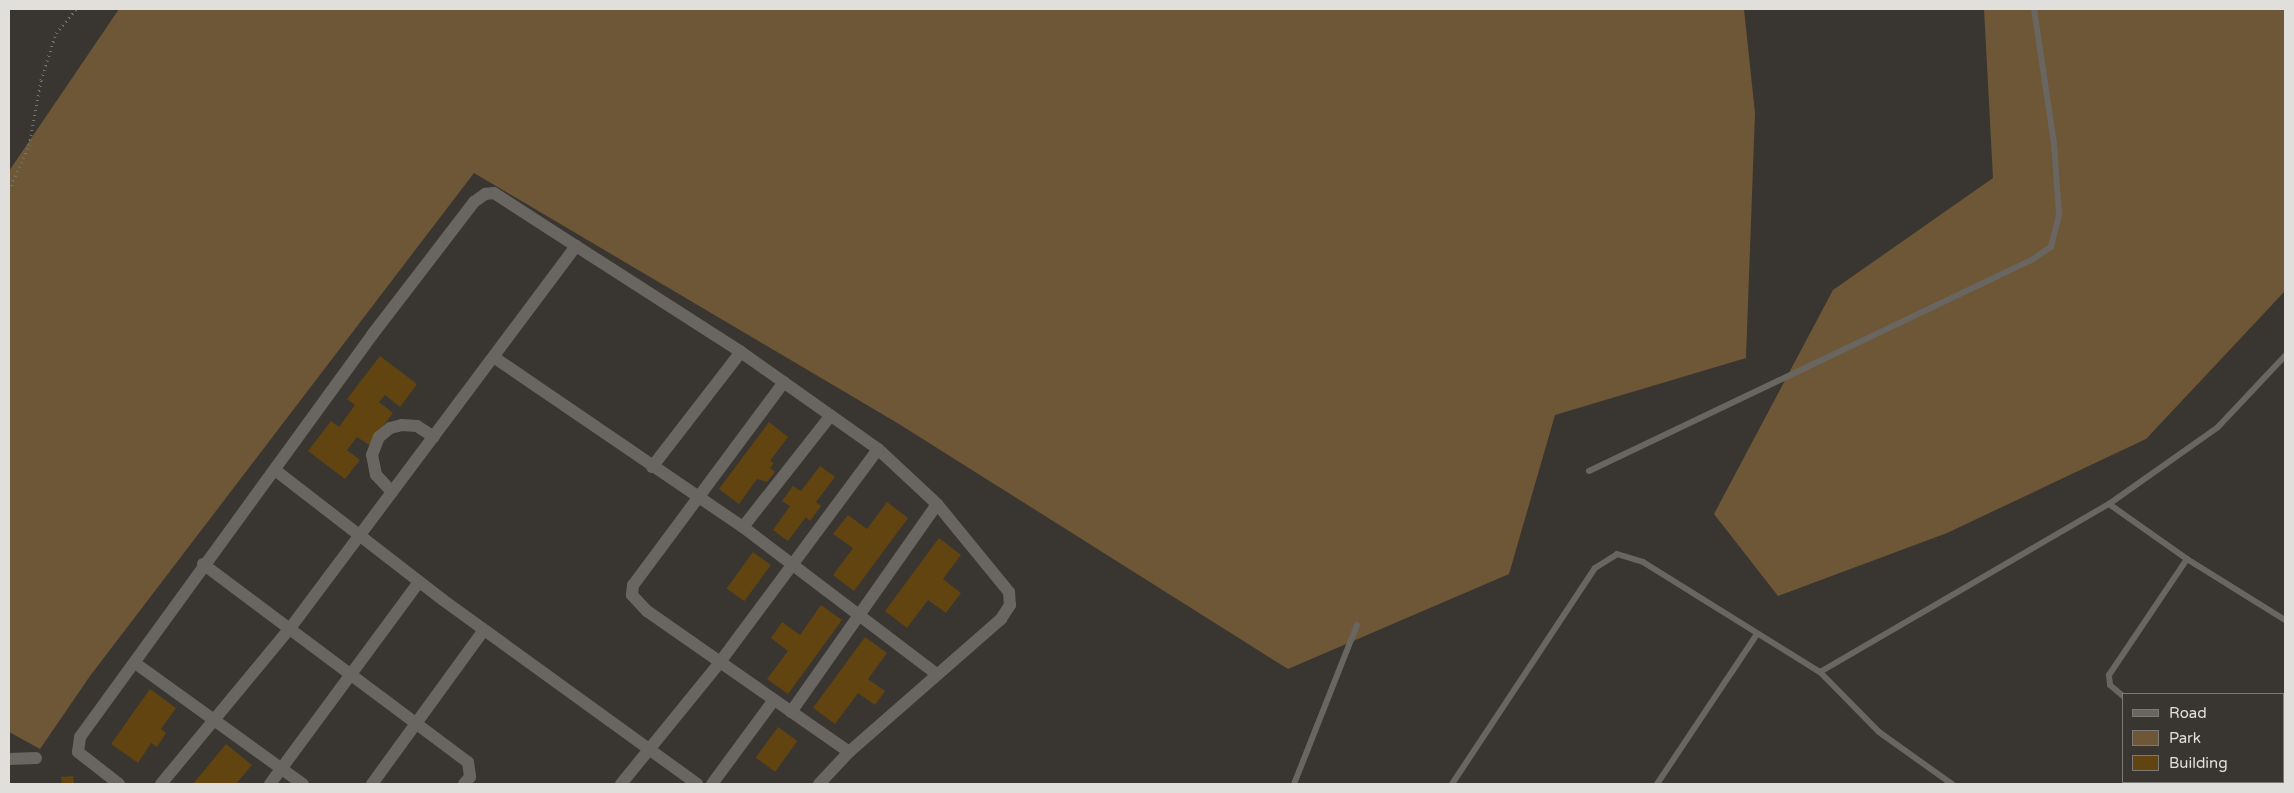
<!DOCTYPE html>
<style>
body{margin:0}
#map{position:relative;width:2294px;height:793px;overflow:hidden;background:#393530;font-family:"Varela Round",sans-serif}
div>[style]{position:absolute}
.green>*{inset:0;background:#6e5736}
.building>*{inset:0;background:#624411;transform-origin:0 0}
.path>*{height:3px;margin-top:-1.5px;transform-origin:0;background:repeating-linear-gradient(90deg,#74716d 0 1px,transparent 0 5px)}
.service>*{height:6px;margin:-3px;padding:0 3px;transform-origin:3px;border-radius:3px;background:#696560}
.minor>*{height:12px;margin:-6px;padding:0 6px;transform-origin:6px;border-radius:6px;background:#696560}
span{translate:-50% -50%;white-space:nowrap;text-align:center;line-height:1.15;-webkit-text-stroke:4.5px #393530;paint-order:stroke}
.frame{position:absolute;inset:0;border:10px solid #e1dfdc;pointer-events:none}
.legend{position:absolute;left:2122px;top:693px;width:162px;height:90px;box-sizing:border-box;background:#393530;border:1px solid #7c7975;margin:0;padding:6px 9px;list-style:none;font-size:15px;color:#e1dfdc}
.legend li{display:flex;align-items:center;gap:10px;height:25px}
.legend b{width:25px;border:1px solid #7c7975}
</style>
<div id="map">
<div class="green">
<div style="clip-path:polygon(119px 9px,1744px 9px,1755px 113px,1746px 358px,1555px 415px,1509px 574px,1288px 669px,899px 424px,474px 173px,90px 676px,40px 749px,9px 732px,9px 171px)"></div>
<div style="clip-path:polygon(1984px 9px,2285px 9px,2285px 291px,2146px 439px,1947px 533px,1778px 596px,1714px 514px,1833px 290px,1993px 178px)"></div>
</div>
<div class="building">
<div style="clip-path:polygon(380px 356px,417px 384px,400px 407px,385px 395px,379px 402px,393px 413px,369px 445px,357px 437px,347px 450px,360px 460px,345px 479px,308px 451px,331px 421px,339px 427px,355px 405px,347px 399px)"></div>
<div style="clip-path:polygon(769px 422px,788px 437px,770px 461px,774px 463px,770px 468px,775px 472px,767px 482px,757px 479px,739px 504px,719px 489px)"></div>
<div style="clip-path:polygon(820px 466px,835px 477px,816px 502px,821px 506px,810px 521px,806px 517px,788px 541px,773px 530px,790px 506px,782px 501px,793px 486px,801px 491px)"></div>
<div style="clip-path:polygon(887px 502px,908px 518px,854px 591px,833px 575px,853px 548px,833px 534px,848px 515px,867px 529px)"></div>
<div style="clip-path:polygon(939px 538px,961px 555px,943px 579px,961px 593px,946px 613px,928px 600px,907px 628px,885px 611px)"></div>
<div style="left:753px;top:552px;width:22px;height:45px;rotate:36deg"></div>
<div style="clip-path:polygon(821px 605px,842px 620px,788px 694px,767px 679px,788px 651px,771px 638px,782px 622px,800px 635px)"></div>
<div style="clip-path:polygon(865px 637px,887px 653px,868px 679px,885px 691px,875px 705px,858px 693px,835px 724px,813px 708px)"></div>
<div style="clip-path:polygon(150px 689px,176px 708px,161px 729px,166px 733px,157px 747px,151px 743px,138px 763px,111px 744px)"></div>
<div style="left:778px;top:727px;width:24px;height:38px;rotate:36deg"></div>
<div style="clip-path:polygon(226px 744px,252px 765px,236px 784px,193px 784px)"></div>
<div style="clip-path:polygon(73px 776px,74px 784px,62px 784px,61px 777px)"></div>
</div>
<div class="path">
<div style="left:9px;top:190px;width:49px;rotate:-66deg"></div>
<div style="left:29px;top:145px;width:66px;rotate:-79.5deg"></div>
<div style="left:41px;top:80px;width:49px;rotate:-72.3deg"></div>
<div style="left:56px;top:33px;width:31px;rotate:-50deg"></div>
</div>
<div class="service">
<div style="left:1589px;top:471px;width:488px;rotate:-25.5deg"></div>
<div style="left:2030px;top:261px;width:25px;rotate:-34deg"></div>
<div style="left:2051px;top:247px;width:33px;rotate:-76deg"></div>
<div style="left:2059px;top:215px;width:71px;rotate:-94deg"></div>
<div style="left:2054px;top:144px;width:136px;rotate:-98.4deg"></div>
<div style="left:2109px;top:504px;width:133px;rotate:-35.2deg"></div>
<div style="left:2218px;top:427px;width:98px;rotate:-46.7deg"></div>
<div style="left:1820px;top:672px;width:334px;rotate:-30.2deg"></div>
<div style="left:2109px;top:504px;width:95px;rotate:35.2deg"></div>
<div style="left:2123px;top:696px;width:17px;rotate:-140deg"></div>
<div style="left:2110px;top:685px;width:10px;rotate:-96deg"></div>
<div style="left:2109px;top:675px;width:140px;rotate:-56.1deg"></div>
<div style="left:2187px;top:559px;width:115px;rotate:31.9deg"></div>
<div style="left:2255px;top:782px;width:4px;rotate:27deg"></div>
<div style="left:1294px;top:784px;width:171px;rotate:-68.4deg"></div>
<div style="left:1452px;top:784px;width:259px;rotate:-56.5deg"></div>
<div style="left:1595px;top:568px;width:26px;rotate:-32deg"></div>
<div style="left:1617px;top:554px;width:27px;rotate:17deg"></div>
<div style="left:1643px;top:562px;width:208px;rotate:31.9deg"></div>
<div style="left:1820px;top:672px;width:84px;rotate:45.5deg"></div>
<div style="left:1879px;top:732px;width:90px;rotate:35.5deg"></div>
<div style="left:1657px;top:784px;width:180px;rotate:-56.3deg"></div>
<div style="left:2146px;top:784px;width:3px;rotate:-45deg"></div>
</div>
<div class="minor">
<div style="left:495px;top:358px;width:300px;rotate:34.3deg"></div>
<div style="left:743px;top:527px;width:243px;rotate:37.2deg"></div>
<div style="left:784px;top:382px;width:253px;rotate:126.6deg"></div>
<div style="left:633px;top:585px;width:10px;rotate:96deg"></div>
<div style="left:632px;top:595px;width:22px;rotate:47deg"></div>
<div style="left:647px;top:611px;width:246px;rotate:34.9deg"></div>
<div style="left:652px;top:467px;width:145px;rotate:-52.3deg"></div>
<div style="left:275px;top:470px;width:212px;rotate:37.7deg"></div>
<div style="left:443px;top:600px;width:314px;rotate:35.9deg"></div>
<div style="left:392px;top:492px;width:23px;rotate:-133deg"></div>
<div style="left:376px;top:475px;width:20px;rotate:-101deg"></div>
<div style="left:372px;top:455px;width:19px;rotate:-69deg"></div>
<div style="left:379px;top:437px;width:14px;rotate:-39deg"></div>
<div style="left:390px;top:428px;width:12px;rotate:-14deg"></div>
<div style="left:402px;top:425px;width:15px;rotate:4deg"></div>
<div style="left:417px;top:426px;width:20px;rotate:33deg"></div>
<div style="left:743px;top:527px;width:142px;rotate:-51.8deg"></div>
<div style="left:203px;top:564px;width:331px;rotate:36.8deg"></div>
<div style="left:468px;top:762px;width:15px;rotate:82deg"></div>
<div style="left:470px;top:777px;width:9px;rotate:131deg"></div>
<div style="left:135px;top:663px;width:207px;rotate:35.8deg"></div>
<div style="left:791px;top:712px;width:254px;rotate:-54.9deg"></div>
<div style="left:9px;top:759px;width:27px;rotate:-2deg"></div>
<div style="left:119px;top:784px;width:52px;rotate:-142deg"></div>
<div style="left:78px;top:752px;width:15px;rotate:-82deg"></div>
<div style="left:80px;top:737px;width:497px;rotate:-54deg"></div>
<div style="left:372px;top:335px;width:168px;rotate:-52.5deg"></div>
<div style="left:474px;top:202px;width:14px;rotate:-36deg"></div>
<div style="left:485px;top:194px;width:9px;rotate:-6deg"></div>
<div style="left:494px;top:193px;width:98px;rotate:32.9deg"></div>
<div style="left:161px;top:784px;width:204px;rotate:-50.4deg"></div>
<div style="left:291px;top:627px;width:476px;rotate:-53.2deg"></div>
<div style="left:576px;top:246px;width:196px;rotate:32.7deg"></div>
<div style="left:741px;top:352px;width:168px;rotate:35.3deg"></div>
<div style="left:878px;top:449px;width:81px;rotate:43deg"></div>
<div style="left:937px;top:504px;width:114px;rotate:50.7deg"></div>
<div style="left:1009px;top:592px;width:13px;rotate:86deg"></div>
<div style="left:1010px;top:605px;width:17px;rotate:123deg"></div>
<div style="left:1001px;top:619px;width:202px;rotate:138.8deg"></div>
<div style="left:849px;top:752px;width:44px;rotate:133.2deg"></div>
<div style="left:270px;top:784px;width:251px;rotate:-53.6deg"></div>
<div style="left:372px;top:784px;width:190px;rotate:-54deg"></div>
<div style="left:621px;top:784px;width:157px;rotate:-50.9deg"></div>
<div style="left:720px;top:662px;width:265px;rotate:-53.4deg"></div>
<div style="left:712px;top:784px;width:104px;rotate:-53.6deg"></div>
</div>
<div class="frame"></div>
<ul class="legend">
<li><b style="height:6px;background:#696560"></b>Road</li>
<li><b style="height:14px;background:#6e5736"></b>Park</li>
<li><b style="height:14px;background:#624411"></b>Building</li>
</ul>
</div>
